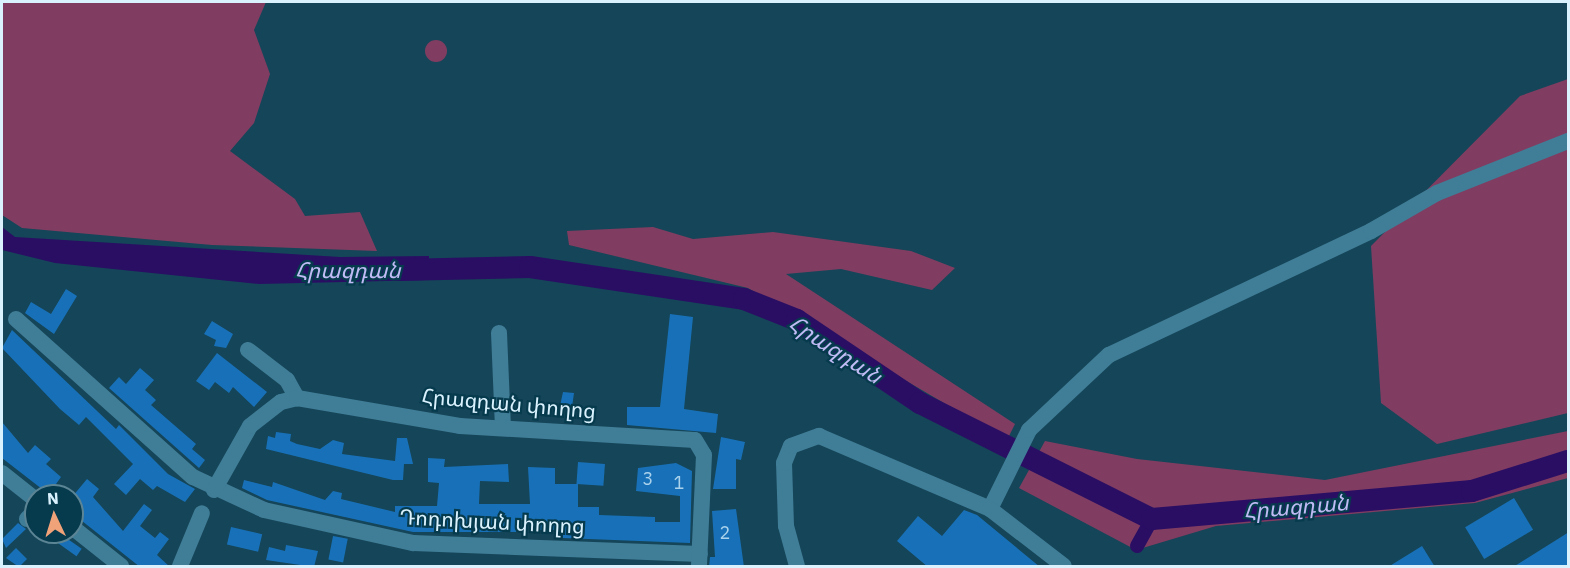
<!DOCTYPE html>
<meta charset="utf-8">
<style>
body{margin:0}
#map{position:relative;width:1570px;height:568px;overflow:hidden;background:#154558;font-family:"IBM Plex Sans","Noto Sans Armenian",sans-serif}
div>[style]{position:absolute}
.green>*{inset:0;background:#803d61}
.round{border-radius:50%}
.water>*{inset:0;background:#2a0e64}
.canal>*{height:14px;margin:-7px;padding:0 7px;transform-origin:7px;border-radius:7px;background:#2a0e64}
.river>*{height:22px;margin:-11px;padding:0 11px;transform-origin:11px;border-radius:11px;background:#2a0e64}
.building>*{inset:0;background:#1871b8;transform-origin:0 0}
.minor>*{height:16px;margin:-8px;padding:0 8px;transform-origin:8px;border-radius:8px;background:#407d97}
span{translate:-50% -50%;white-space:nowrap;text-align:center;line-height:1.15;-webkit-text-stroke:4.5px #063a4d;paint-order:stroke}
.number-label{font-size:18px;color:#aad2ec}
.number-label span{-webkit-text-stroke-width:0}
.street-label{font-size:21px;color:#daf2fe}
.water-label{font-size:22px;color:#c0bbf4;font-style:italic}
.frame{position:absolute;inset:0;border:3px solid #daf2fe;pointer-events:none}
.north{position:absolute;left:24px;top:484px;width:60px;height:60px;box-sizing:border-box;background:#063a4d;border:2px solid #5b8494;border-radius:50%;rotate:356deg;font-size:16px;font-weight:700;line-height:24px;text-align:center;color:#daf2fe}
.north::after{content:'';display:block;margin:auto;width:21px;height:27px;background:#f0a279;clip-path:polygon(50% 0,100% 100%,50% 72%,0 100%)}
</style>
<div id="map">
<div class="green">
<div style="clip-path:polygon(2px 2px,266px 2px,254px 30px,270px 74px,254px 123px,230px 151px,295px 199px,305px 216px,360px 212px,377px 251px,212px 245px,22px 228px,2px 215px)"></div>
<div class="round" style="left:425px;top:40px;width:22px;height:22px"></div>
<div style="clip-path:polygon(1568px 79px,1568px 413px,1437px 444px,1381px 403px,1371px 246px,1520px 96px)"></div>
<div style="clip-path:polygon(653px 227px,693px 239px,773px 232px,911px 251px,955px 268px,932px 290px,841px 269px,786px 274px,1015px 424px,1007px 440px,748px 288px,569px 245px,567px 231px)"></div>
<div style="clip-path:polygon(1568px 431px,1568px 478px,1475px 503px,1216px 526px,1136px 550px,1019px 488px,1045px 441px,1137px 459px,1325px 480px)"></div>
</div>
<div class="water">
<div style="clip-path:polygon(2px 227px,15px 237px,340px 257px,429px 256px,428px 280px,259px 284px,55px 263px,2px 250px)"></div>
</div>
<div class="canal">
<div style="left:1137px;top:546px;width:31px;rotate:-61deg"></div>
</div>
<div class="river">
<div style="left:399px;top:270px;width:131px;rotate:-1.3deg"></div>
<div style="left:530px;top:267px;width:216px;rotate:8.5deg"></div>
<div style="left:744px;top:299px;width:57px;rotate:21.6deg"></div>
<div style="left:797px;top:320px;width:148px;rotate:34deg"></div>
<div style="left:920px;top:403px;width:259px;rotate:26.6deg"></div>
<div style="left:1152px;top:519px;width:321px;rotate:-5deg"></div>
<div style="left:1472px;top:491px;width:101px;rotate:-17.4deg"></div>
</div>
<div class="building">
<div style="clip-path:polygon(66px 289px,77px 296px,54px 334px,25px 313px,31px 302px,51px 314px)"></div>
<div style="clip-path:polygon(670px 314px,693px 317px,684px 409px,718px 414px,716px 433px,627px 425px,627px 407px,660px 407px)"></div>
<div style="clip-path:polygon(212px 321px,233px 334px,226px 348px,214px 346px,216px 340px,204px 334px)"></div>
<div style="clip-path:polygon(12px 330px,116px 429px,119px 425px,168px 474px,195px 489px,185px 502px,157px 486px,153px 490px,140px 479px,126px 495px,114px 484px,133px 464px,86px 417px,79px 425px,60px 409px,2px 348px)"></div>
<div style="clip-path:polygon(217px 353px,267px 392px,254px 407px,233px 387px,229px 393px,215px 382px,209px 390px,196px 381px)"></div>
<div style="clip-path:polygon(140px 368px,154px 380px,145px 390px,156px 400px,151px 405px,196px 444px,192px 449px,205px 460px,199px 468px,109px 388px,119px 377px,126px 384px)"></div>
<div style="clip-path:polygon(563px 392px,574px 393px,572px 407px,560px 406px)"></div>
<div style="clip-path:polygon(2px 422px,28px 453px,35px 445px,51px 459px,46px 464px,61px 477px,56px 484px,71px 496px,51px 496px,2px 458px)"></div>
<div style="clip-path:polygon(276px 432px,291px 434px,290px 441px,297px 444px,320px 449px,333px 440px,344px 443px,342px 454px,395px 461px,397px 438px,407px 438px,413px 464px,404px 464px,403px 480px,393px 480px,266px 449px,268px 436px,275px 438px)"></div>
<div style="clip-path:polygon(721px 437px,745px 442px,741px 460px,736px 459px,736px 489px,713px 489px)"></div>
<div style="clip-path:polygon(428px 458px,445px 459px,444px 467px,508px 464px,509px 482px,480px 481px,479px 504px,530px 504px,528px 467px,555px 468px,555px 484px,578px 484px,578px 507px,599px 507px,599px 515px,655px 517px,655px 522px,680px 522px,680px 496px,636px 491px,638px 468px,676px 463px,692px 471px,690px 543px,563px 538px,563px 530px,540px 530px,539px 519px,517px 520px,516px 532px,413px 532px,267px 500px,242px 488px,244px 480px,272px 487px,273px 482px,325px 500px,333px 491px,342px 493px,341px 499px,395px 512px,395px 506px,437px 506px,439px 483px,428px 482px)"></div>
<div style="left:578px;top:462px;width:27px;height:22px;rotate:4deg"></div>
<div style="clip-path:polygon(87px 479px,99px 489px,93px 497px,123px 531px,144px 504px,152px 510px,140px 526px,155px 538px,160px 532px,169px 539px,157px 555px,170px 567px,140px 567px,72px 513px,72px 497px)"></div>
<div style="left:1514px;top:498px;width:37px;height:57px;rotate:59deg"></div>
<div style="clip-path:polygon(736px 509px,744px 567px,709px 567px,710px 557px,715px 557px,712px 511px)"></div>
<div style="clip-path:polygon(964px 510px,977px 515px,1040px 567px,928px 567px,897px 541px,918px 516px,942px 536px)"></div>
<div style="clip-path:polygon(18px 523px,26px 529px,6px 548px,2px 539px)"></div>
<div style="left:231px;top:527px;width:32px;height:18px;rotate:13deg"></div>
<div style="clip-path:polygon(1569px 532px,1569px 567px,1513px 567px)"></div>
<div style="left:62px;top:535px;width:24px;height:9px;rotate:35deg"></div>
<div style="left:333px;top:536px;width:15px;height:24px;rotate:11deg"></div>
<div style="clip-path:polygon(286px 545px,318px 551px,314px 567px,266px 560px,269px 547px,285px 551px)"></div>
<div style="clip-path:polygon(1422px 546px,1435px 567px,1388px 567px)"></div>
<div style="clip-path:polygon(16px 548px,27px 559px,19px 567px,6px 558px)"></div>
</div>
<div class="minor">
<div style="left:16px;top:319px;width:237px;rotate:41.8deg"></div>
<div style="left:193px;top:477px;width:78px;rotate:24.9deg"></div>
<div style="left:264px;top:510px;width:153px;rotate:12.5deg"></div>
<div style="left:413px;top:543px;width:287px;rotate:2.2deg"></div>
<div style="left:499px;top:333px;width:95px;rotate:87.6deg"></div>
<div style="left:248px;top:350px;width:49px;rotate:37.6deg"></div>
<div style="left:287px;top:380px;width:21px;rotate:61deg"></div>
<div style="left:2px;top:473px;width:43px;rotate:38.5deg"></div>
<div style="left:214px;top:490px;width:73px;rotate:-60.6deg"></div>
<div style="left:250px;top:426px;width:39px;rotate:-38deg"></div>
<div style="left:281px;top:402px;width:16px;rotate:-14deg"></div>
<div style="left:297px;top:398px;width:165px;rotate:9.7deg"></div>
<div style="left:460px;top:426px;width:235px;rotate:3.4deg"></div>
<div style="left:695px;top:440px;width:17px;rotate:59deg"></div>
<div style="left:704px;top:455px;width:111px;rotate:92.6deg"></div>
<div style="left:990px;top:509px;width:88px;rotate:-63.7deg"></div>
<div style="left:1029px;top:430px;width:110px;rotate:-43.2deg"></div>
<div style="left:1109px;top:355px;width:290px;rotate:-25.3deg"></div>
<div style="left:1371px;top:231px;width:76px;rotate:-29.9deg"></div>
<div style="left:1437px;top:193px;width:141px;rotate:-21.7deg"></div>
<div style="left:27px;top:519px;width:13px;rotate:-45deg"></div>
<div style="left:72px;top:527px;width:63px;rotate:38.5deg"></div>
<div style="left:180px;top:566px;width:57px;rotate:-67.5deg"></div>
<div style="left:797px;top:566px;width:41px;rotate:-105.4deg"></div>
<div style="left:786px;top:526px;width:63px;rotate:-91.8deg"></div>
<div style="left:784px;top:463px;width:18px;rotate:-68deg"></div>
<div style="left:791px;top:446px;width:30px;rotate:-20deg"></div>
<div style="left:819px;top:436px;width:186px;rotate:23.1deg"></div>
<div style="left:990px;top:509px;width:93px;rotate:37.6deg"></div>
</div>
<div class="number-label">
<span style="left:648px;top:479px">3</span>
<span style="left:679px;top:483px">1</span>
<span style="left:725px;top:533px">2</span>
</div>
<div class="street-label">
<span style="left:509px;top:403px;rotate:5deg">Հրազդան փողոց</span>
<span style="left:492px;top:521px;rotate:3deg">Դոդոխյան փողոց</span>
</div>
<div class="water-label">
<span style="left:348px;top:270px">Հրազդան</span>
<span style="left:836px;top:349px;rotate:33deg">Հրազդան</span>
<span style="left:1296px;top:506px;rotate:-5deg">Հրազդան</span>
</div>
<div class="frame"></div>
<div class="north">N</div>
</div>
